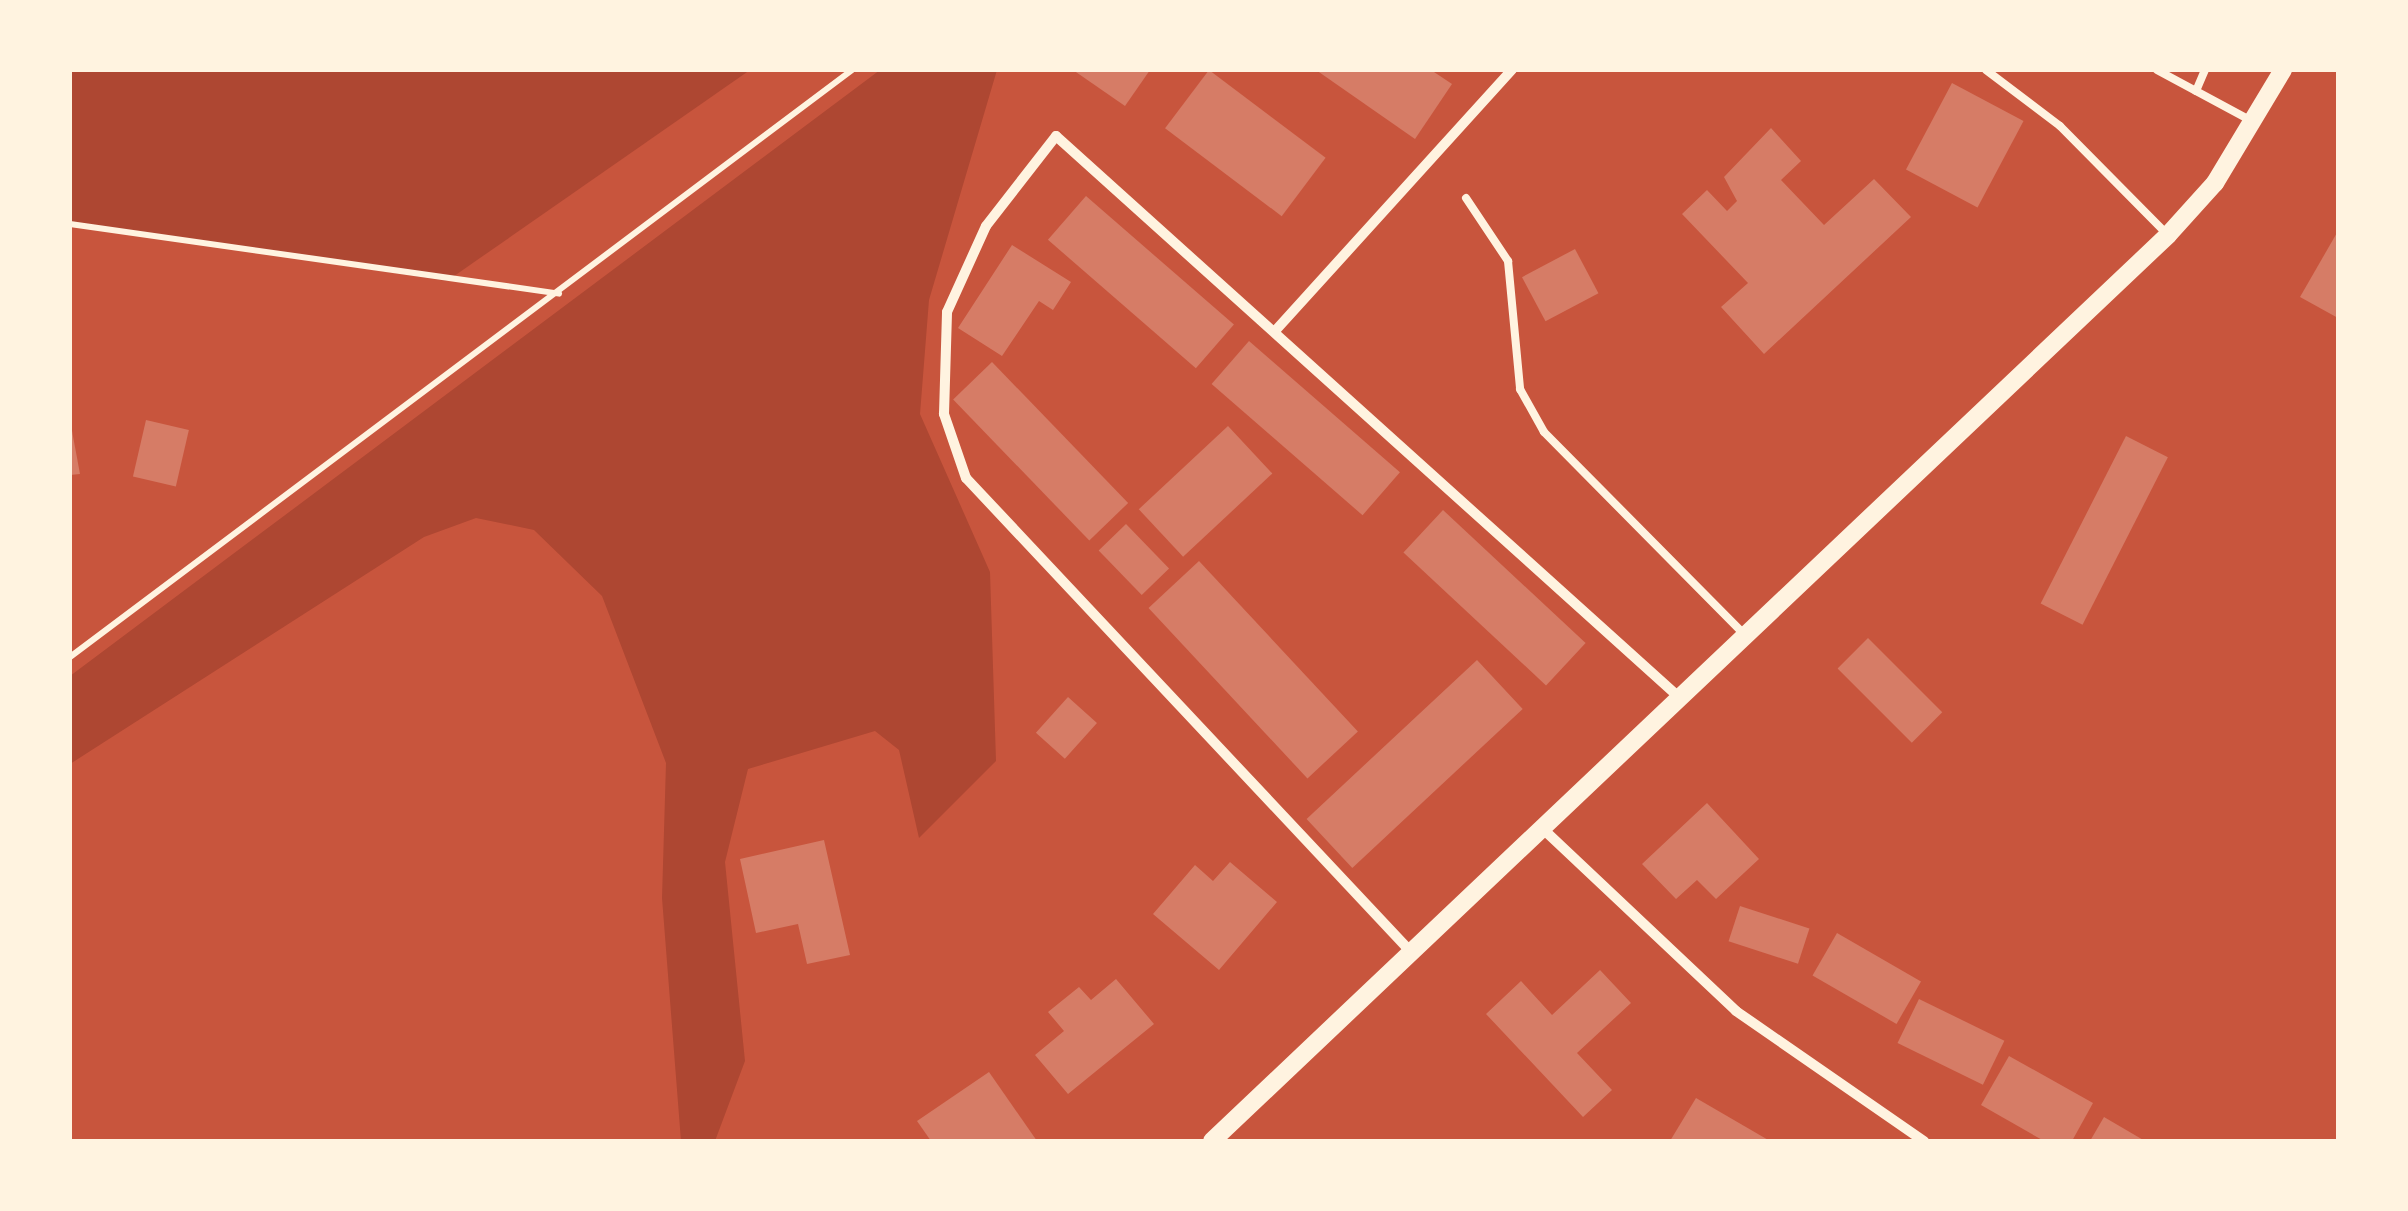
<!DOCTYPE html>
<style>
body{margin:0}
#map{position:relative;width:2408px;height:1211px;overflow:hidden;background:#c8553d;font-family:"Exo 2",sans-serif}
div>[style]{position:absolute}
.green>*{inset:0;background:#ae4732}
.building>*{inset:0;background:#d67c66;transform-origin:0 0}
.path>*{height:6px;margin:-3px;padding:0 3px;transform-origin:3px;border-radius:3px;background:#fff3e0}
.service>*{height:8px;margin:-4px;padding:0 4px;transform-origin:4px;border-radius:4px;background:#fff3e0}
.minor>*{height:10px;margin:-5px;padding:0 5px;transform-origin:5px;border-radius:5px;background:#fff3e0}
.tertiary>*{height:18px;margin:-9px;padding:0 9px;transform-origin:9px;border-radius:9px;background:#fff3e0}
span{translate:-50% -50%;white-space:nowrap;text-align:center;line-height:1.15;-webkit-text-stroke:9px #fff3e0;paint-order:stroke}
.frame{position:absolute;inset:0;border:72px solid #fff3e0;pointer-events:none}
</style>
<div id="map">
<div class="green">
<div style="clip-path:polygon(70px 70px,750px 70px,447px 281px,70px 224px)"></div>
<div style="clip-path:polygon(880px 70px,997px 70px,929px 300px,920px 414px,990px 572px,996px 761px,919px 838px,899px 750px,875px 731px,748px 769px,725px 862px,745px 1061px,715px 1141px,681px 1141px,662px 898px,666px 763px,602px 596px,534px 530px,476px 518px,424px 537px,70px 764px,70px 676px)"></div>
</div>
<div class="building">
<div style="clip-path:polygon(1073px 70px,1150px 70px,1125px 106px)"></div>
<div style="left:1209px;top:70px;width:146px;height:73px;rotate:37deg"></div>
<div style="clip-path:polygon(1316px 70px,1431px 70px,1452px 84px,1415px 139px)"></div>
<div style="left:1952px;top:83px;width:81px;height:98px;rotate:28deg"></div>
<div style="clip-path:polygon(1771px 128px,1801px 161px,1781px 180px,1824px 225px,1874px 179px,1911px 217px,1764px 354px,1721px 307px,1748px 283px,1682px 214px,1707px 190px,1727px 211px,1737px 201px,1724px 177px)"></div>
<div style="left:1086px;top:196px;width:196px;height:58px;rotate:41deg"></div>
<div style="clip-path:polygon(2338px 231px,2338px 318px,2300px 297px)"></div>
<div style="clip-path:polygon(1012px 245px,1071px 282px,1053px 310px,1039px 301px,1002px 356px,958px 328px)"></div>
<div style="left:1575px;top:249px;width:50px;height:60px;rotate:62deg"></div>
<div style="left:1249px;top:341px;width:200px;height:57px;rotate:41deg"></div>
<div style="left:992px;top:362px;width:196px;height:54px;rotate:46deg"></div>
<div style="clip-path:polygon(70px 420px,80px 474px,70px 475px)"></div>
<div style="left:146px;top:420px;width:44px;height:58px;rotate:13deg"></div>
<div style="left:1228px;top:426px;width:65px;height:122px;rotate:47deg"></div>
<div style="left:2126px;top:436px;width:47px;height:188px;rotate:27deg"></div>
<div style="left:1443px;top:510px;width:195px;height:58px;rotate:43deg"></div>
<div style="left:1126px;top:524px;width:62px;height:38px;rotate:46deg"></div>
<div style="left:1199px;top:561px;width:233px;height:69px;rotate:47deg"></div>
<div style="left:1868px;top:638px;width:105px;height:43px;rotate:45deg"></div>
<div style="left:1477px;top:660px;width:67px;height:233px;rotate:47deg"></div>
<div style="left:1068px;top:697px;width:39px;height:48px;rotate:42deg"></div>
<div style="clip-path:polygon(1707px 803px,1759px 859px,1716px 899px,1697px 880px,1676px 899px,1642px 864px)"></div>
<div style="clip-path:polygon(824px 840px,850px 955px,807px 964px,798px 924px,756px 933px,740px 859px)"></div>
<div style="clip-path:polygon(1230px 862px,1277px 902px,1219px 970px,1153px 914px,1195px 865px,1213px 881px)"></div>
<div style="left:1740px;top:906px;width:73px;height:37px;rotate:18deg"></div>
<div style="left:1837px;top:933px;width:97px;height:49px;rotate:30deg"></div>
<div style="clip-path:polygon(1600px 970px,1631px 1003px,1577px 1053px,1612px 1090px,1583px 1117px,1486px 1014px,1521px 981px,1552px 1015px)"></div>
<div style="clip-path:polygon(1116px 979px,1154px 1024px,1068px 1094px,1035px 1055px,1064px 1031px,1048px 1012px,1079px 987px,1091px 1000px)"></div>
<div style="left:1919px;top:999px;width:95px;height:49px;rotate:26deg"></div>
<div style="clip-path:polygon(2009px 1056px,2093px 1103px,2072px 1141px,2044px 1141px,1981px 1105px)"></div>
<div style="clip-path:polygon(989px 1072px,1037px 1141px,931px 1141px,917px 1121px)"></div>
<div style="clip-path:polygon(1696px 1098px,1770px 1141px,1670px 1141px)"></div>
<div style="clip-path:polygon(2104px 1117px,2145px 1141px,2090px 1141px)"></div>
</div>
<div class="path">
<div style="left:70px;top:224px;width:494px;rotate:8.1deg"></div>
<div style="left:70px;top:657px;width:978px;rotate:-36.89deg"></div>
</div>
<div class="service">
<div style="left:1986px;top:70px;width:93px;rotate:37.1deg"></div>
<div style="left:2060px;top:126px;width:153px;rotate:45.3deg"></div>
<div style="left:2157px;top:70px;width:106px;rotate:28.3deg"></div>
<div style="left:2196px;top:91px;width:23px;rotate:-67deg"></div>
<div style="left:1466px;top:198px;width:76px;rotate:56.3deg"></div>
<div style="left:1508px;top:261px;width:129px;rotate:84.6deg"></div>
<div style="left:1520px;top:389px;width:49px;rotate:60.8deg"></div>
<div style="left:1544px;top:432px;width:283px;rotate:45.3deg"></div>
</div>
<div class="minor">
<div style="left:1275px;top:331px;width:353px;rotate:-47.8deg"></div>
<div style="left:1542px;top:828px;width:267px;rotate:43.3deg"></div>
<div style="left:1736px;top:1011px;width:229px;rotate:34.7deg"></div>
<div style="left:1411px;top:952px;width:650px;rotate:-133.19deg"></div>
<div style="left:966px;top:478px;width:68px;rotate:-109deg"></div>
<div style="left:944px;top:414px;width:102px;rotate:-88.3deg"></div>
<div style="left:947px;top:312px;width:94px;rotate:-65.6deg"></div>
<div style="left:986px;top:226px;width:114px;rotate:-52.1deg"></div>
<div style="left:1056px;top:136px;width:840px;rotate:42.01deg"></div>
</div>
<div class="tertiary">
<div style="left:1212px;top:1141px;width:1317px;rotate:-43.46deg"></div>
<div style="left:2168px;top:235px;width:70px;rotate:-47.9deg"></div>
<div style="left:2215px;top:183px;width:132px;rotate:-59deg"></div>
</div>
<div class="frame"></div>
</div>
